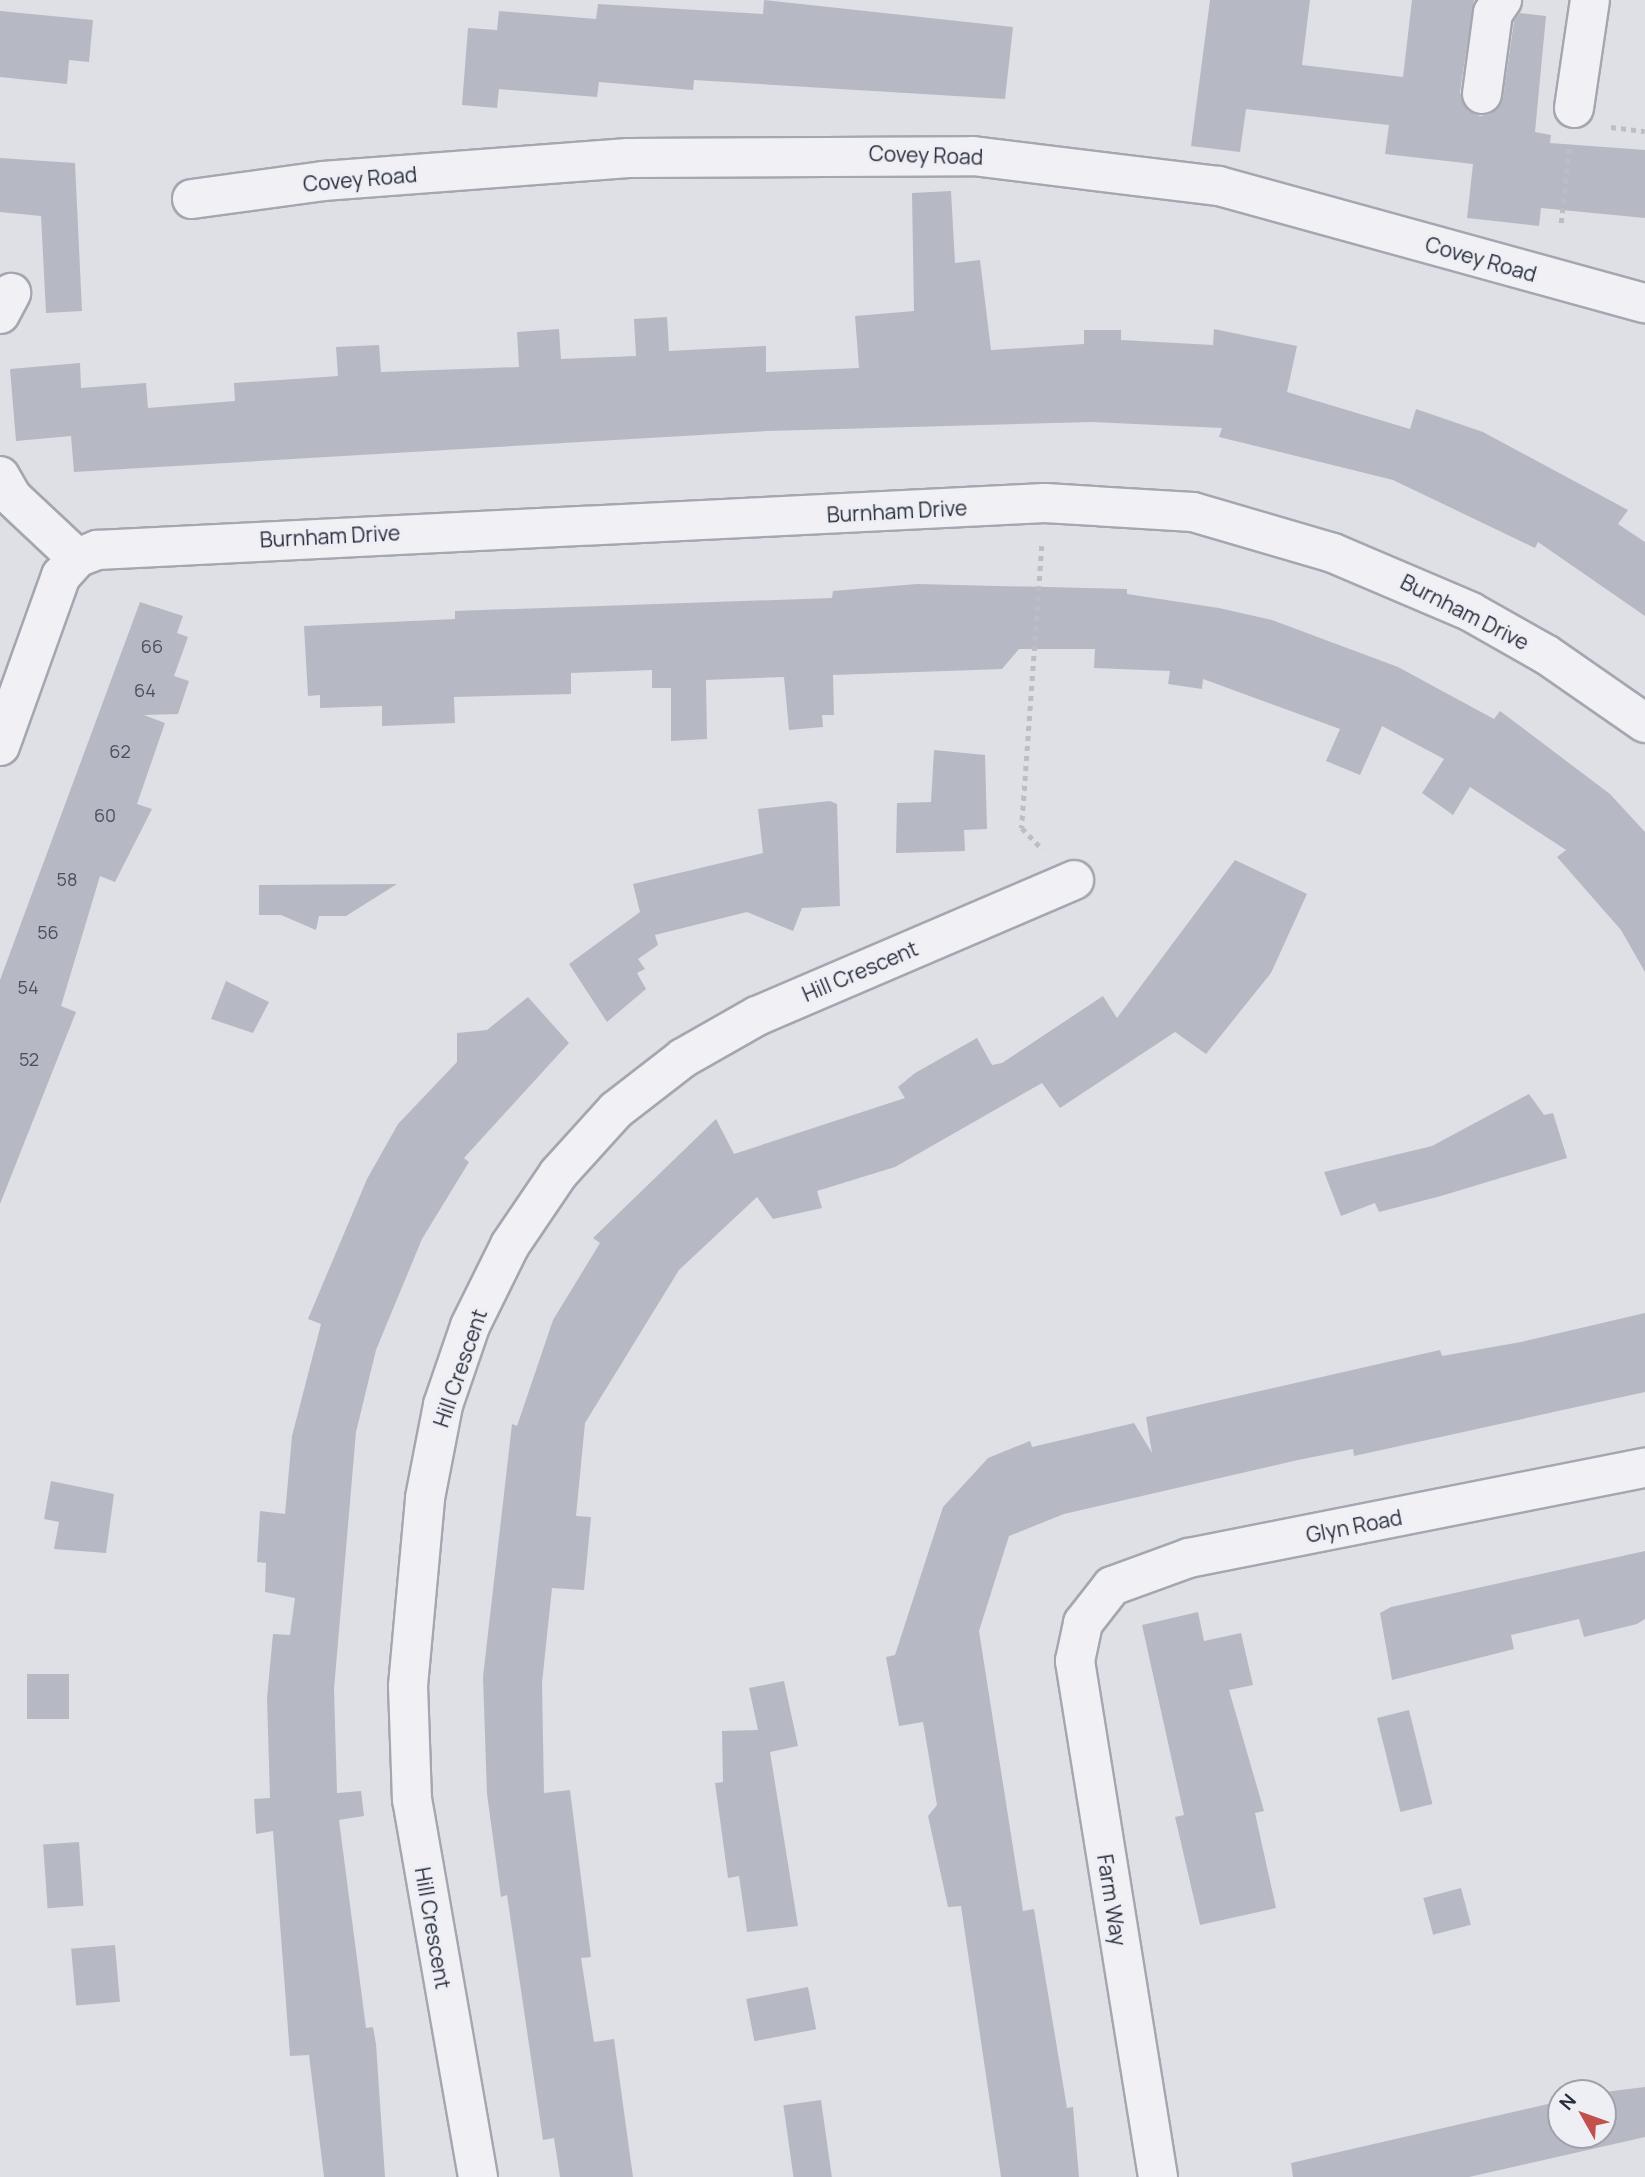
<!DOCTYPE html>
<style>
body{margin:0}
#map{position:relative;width:1645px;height:2177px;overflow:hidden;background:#dee0e6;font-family:Manrope,sans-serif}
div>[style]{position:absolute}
.building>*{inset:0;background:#b6b9c3;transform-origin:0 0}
.path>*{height:4.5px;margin-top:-2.25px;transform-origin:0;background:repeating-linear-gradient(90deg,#bdbec5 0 5px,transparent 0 10px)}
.roads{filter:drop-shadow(2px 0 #a4a6b0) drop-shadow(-2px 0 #a4a6b0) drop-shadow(0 2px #a4a6b0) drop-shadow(0 -2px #a4a6b0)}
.minor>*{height:38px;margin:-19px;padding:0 19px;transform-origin:19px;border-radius:19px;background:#f1f1f5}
span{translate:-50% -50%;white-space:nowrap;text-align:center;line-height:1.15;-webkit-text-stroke:6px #eeeff4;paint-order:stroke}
.number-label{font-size:18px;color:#4c4f5e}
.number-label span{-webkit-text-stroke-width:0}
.street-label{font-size:21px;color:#292c3c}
.north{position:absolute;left:1547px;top:2079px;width:70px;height:70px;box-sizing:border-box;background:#eeeff4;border:2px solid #9fa1aa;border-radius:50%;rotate:310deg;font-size:19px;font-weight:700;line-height:28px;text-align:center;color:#292c3c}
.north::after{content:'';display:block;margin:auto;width:24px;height:32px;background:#c2504d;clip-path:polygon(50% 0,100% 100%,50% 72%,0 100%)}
</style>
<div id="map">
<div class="building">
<div style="clip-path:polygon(764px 0,1013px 27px,1005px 99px,694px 80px,693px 90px,599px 82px,597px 97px,499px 89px,497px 108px,462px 105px,468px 28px,497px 30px,499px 11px,596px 19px,598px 4px,763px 14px)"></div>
<div style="clip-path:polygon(1210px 0,1310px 0,1302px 65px,1403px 77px,1412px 0,1474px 0,1460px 92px,1468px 111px,1480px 116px,1491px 114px,1503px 98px,1514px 21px,1520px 13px,1546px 16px,1535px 132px,1551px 135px,1550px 143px,1645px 150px,1645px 218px,1541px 208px,1539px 226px,1467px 218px,1473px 164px,1385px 154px,1389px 125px,1246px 109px,1240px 152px,1191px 146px)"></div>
<div style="clip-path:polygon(0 11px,93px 20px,89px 62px,69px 60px,67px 84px,0 77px)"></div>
<div style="clip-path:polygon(0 158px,75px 163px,82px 311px,46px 313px,41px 216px,0 212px)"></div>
<div style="clip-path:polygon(951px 191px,955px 263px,980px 260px,991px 350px,1084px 344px,1084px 330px,1121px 330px,1121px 340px,1213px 345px,1214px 329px,1297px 346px,1287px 392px,1410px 429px,1416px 409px,1483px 432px,1628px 510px,1618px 524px,1645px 542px,1645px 616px,1538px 542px,1535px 548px,1393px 480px,1219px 437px,1222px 428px,1092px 422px,767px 431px,74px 472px,71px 436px,16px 441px,10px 369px,80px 363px,81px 388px,146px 383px,148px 408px,235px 401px,234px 383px,338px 376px,336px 347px,379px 345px,381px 372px,519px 367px,517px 332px,559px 329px,561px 359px,636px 356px,634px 319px,667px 317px,669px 351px,766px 346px,766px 372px,859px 368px,855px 316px,914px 311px,912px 193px)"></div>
<div style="clip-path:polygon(917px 584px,1127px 589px,1127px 594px,1219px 608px,1272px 620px,1398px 667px,1494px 719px,1500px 711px,1610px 794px,1645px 832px,1645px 972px,1621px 930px,1557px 857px,1566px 850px,1470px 787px,1453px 815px,1422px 793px,1444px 759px,1382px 726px,1360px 775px,1326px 761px,1340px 729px,1203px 679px,1202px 689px,1168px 684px,1170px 671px,1094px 668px,1095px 649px,1019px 649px,1002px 669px,833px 675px,834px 715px,822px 715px,823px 727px,789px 730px,784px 677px,706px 680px,707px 739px,671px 741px,671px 688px,652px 688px,652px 670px,571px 673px,571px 694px,454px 697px,455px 723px,382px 726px,382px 706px,320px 708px,320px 695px,308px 696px,304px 626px,455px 619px,455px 611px,832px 598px,833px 591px)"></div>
<div style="clip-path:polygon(140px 602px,183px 616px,177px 633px,188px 637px,174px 676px,189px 681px,178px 714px,144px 715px,165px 723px,137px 804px,152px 809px,115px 882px,100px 876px,61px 1006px,76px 1012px,0 1204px,0 980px)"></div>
<div style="clip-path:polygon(934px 750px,985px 755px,987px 829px,964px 830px,965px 851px,896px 853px,897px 803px,931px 802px)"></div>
<div style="clip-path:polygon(830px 801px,837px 804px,840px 906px,802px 908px,793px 931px,747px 912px,655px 935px,658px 945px,638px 959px,645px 969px,637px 973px,646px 989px,607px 1022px,569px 964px,640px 912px,633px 884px,763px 853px,758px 809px)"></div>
<div style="clip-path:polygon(1235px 860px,1307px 894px,1271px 973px,1206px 1054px,1175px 1032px,1060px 1108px,1042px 1083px,895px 1167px,817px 1191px,822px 1208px,773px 1219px,757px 1197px,679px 1270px,585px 1423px,576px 1516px,591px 1517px,584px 1590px,552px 1588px,542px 1683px,544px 1793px,570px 1790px,591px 1957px,581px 1958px,594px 2042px,614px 2039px,633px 2177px,560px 2177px,554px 2138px,543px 2140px,507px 1895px,501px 1897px,487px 1794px,483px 1677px,512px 1424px,517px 1426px,553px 1320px,600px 1243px,593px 1238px,716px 1119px,734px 1154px,905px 1098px,898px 1087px,915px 1073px,977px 1038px,992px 1065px,1002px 1063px,1103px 996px,1117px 1018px)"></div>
<div style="clip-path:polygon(397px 884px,346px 916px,319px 916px,316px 930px,281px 915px,259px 915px,259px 885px)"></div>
<div style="clip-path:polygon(226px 981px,269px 1002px,253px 1033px,211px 1019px)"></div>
<div style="clip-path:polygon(528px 997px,569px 1043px,464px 1158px,469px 1162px,422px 1239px,376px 1350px,356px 1432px,334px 1689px,337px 1793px,361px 1791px,364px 1816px,339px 1820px,366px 2028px,373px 2027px,376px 2044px,385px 2177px,324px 2177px,309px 2055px,290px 2056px,273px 1831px,256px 1834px,254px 1799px,270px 1798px,267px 1698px,273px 1634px,290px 1635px,295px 1598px,265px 1592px,266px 1563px,257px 1562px,260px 1511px,285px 1514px,292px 1436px,321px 1324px,308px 1319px,367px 1179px,398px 1124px,457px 1062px,457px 1033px,487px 1030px)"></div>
<div style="clip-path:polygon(1529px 1094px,1544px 1115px,1553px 1113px,1567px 1158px,1441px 1196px,1379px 1212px,1375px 1203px,1341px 1216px,1324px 1172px,1432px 1146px)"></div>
<div style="clip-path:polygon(1645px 1313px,1645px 1392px,1354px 1456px,1353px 1449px,1298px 1460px,1064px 1514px,1009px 1536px,979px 1631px,1023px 1911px,1034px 1909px,1067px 2108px,1073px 2107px,1079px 2177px,1001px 2177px,961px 1906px,948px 1907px,928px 1816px,937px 1805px,923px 1722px,899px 1726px,886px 1657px,895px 1655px,943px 1507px,988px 1458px,1030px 1441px,1032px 1447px,1134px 1423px,1152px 1453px,1146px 1417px,1440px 1350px,1442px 1356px,1521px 1342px)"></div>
<div style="clip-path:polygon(51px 1481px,114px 1494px,106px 1553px,54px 1549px,59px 1522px,44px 1519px)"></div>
<div style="clip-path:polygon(1645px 1551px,1645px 1619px,1637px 1624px,1584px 1637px,1579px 1619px,1511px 1635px,1514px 1649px,1392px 1680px,1380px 1613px,1391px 1607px)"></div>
<div style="clip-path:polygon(1198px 1612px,1204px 1641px,1241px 1633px,1253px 1685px,1229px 1690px,1264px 1811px,1255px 1813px,1276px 1908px,1200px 1925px,1175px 1817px,1184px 1815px,1142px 1625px)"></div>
<div style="left:27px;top:1674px;width:42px;height:45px"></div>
<div style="clip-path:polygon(784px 1681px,798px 1746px,770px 1752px,798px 1926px,747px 1932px,739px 1876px,728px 1878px,715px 1783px,723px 1782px,722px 1731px,758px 1730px,749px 1688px)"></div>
<div style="left:1409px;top:1710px;width:97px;height:33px;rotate:76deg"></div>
<div style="left:79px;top:1842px;width:64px;height:36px;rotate:86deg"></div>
<div style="left:1461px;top:1888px;width:38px;height:39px;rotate:75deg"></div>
<div style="left:115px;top:1945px;width:57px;height:44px;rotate:85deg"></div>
<div style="left:808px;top:1987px;width:43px;height:63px;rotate:79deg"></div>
<div style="clip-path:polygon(1645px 2087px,1645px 2137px,1469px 2177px,1293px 2177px,1291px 2163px,1561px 2101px,1561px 2135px,1603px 2135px,1603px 2093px,1597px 2093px)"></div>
<div style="left:821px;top:2100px;width:78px;height:38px;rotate:82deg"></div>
</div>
<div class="path">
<div style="left:1611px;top:127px;width:34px;rotate:7deg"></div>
<div style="left:1561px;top:223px;width:75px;rotate:-83.9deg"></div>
<div style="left:1042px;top:546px;width:283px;rotate:94.1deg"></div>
<div style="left:1022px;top:828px;width:30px;rotate:46deg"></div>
</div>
<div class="roads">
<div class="minor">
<div style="left:1482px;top:94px;width:82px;rotate:-82.3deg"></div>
<div style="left:1493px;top:13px;width:16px;rotate:-55deg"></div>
<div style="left:1574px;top:108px;width:109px;rotate:-81.6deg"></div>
<div style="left:192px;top:199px;width:132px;rotate:-7.8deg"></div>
<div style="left:323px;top:181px;width:306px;rotate:-4.3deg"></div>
<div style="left:628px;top:158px;width:345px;rotate:-0.3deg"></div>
<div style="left:973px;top:156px;width:248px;rotate:7deg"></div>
<div style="left:1219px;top:186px;width:442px;rotate:15.4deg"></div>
<div style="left:0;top:314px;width:24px;rotate:-62deg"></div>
<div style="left:0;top:476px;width:24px;rotate:60deg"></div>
<div style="left:12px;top:497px;width:89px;rotate:43.2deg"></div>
<div style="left:0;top:746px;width:181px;rotate:-70.3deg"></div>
<div style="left:61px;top:576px;width:24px;rotate:-48deg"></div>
<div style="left:77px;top:558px;width:22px;rotate:-22deg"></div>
<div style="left:97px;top:550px;width:949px;rotate:-2.84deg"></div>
<div style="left:1045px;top:503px;width:148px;rotate:3.5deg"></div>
<div style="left:1193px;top:512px;width:146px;rotate:16.3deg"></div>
<div style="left:1333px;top:553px;width:150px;rotate:23.1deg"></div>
<div style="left:1471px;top:612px;width:87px;rotate:29.5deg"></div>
<div style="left:1547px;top:655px;width:119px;rotate:34.8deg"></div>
<div style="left:478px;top:2177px;width:383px;rotate:-99.9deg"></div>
<div style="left:412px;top:1800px;width:114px;rotate:-92deg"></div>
<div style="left:408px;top:1686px;width:189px;rotate:-84.8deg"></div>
<div style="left:425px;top:1498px;width:95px;rotate:-79deg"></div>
<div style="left:443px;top:1405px;width:83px;rotate:-71.1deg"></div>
<div style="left:470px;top:1326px;width:90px;rotate:-63.7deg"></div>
<div style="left:510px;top:1245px;width:86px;rotate:-55.9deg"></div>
<div style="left:558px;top:1174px;width:86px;rotate:-47.8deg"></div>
<div style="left:616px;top:1110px;width:85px;rotate:-37.8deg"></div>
<div style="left:683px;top:1058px;width:85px;rotate:-29.6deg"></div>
<div style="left:757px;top:1016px;width:345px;rotate:-23.2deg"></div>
<div style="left:1158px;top:2177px;width:523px;rotate:-99.14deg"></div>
<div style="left:1075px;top:1661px;width:39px;rotate:-78deg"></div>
<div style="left:1083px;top:1623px;width:47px;rotate:-51.9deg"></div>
<div style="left:1112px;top:1586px;width:82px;rotate:-20deg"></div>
<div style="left:1189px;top:1558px;width:465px;rotate:-11.2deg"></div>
</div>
</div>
<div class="number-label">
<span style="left:152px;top:646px">66</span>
<span style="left:145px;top:690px">64</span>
<span style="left:120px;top:751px">62</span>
<span style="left:105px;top:815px">60</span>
<span style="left:67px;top:879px">58</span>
<span style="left:48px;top:932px">56</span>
<span style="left:28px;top:987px">54</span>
<span style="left:29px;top:1059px">52</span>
</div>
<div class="street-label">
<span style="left:926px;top:155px;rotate:2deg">Covey Road</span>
<span style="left:360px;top:179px;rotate:-5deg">Covey Road</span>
<span style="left:1481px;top:259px;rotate:16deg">Covey Road</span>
<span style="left:897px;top:511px;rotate:-3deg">Burnham Drive</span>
<span style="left:330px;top:536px;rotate:-3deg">Burnham Drive</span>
<span style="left:1465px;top:612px;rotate:27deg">Burnham Drive</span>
<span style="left:860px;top:971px;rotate:-23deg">Hill Crescent</span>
<span style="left:460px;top:1368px;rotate:-71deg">Hill Crescent</span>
<span style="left:1354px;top:1526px;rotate:-11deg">Glyn Road</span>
<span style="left:1112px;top:1900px;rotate:81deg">Farm Way</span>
<span style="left:433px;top:1928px;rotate:80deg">Hill Crescent</span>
</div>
<div class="north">N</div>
</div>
